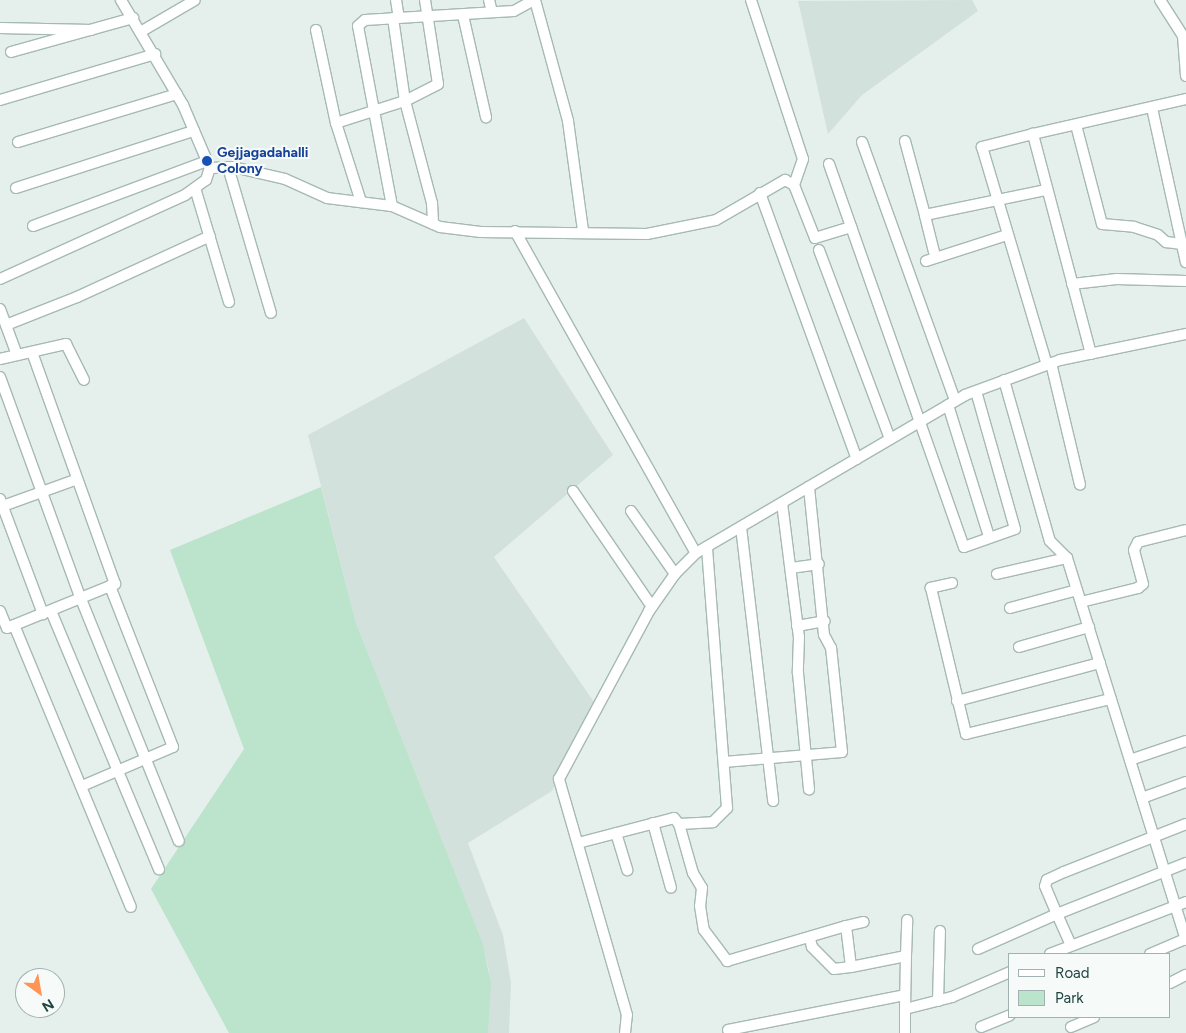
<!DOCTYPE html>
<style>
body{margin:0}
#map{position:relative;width:1186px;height:1033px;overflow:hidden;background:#e5f0ec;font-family:Figtree,sans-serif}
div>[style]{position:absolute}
.built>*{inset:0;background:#d3e1dc}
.green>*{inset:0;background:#bce3cb}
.roads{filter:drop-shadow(1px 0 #a6b9b5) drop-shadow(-1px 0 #a6b9b5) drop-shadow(0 1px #a6b9b5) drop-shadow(0 -1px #a6b9b5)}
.minor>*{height:10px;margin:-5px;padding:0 5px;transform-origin:5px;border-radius:5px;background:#fff}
.dots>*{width:14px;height:14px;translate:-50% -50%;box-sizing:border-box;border:2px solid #f6fbfa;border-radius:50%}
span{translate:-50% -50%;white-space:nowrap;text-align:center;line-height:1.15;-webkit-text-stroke:4px #f6fbfa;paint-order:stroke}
.transit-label{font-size:14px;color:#164399;font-weight:700}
.left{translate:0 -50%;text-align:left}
.legend{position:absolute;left:1008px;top:953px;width:162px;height:65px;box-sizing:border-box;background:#f6fbfa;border:1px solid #a1b2b0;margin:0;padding:6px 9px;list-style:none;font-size:15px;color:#214540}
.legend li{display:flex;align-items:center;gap:10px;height:25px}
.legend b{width:25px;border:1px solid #a1b2b0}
.north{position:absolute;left:15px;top:968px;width:50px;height:50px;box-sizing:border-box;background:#f6fbfa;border:1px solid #a1b2b0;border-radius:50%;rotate:148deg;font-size:14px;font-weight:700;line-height:20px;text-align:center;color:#214540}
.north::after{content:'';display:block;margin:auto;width:18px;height:22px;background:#ff9454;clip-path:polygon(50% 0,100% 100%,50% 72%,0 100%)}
</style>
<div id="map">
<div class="built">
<div style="clip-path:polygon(972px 0,978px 11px,862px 95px,828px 134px,798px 1px)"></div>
<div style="clip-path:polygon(524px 318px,613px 455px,494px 557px,594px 702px,552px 791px,468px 843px,503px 935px,511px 983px,509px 1033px,488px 1033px,489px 971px,483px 945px,356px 623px,308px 435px)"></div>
</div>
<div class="green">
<div style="clip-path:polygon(321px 487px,356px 623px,483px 944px,491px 984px,488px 1033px,229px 1033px,151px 889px,244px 749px,170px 550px)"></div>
</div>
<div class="roads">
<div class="minor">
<div style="left:396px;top:0;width:18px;rotate:81deg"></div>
<div style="left:489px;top:0;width:12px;rotate:76deg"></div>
<div style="left:535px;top:0;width:125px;rotate:74.7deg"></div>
<div style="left:568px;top:121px;width:110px;rotate:82.2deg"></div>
<div style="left:751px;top:0;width:167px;rotate:71.9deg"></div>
<div style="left:803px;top:159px;width:28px;rotate:109deg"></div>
<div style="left:1160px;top:0;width:43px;rotate:57.4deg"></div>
<div style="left:1183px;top:36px;width:40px;rotate:85.7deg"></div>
<div style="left:463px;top:15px;width:105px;rotate:77.3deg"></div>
<div style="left:393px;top:18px;width:84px;rotate:81.8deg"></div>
<div style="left:405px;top:101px;width:106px;rotate:75.2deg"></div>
<div style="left:432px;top:203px;width:21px;rotate:87deg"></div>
<div style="left:0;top:28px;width:91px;rotate:1.3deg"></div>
<div style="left:316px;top:30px;width:95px;rotate:77.9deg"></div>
<div style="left:336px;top:123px;width:83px;rotate:72.4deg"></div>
<div style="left:142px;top:31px;width:61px;rotate:-30.3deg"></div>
<div style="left:11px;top:52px;width:127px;rotate:-15.6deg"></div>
<div style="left:0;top:100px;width:162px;rotate:-16.5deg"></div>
<div style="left:1152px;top:108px;width:158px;rotate:77.6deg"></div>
<div style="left:336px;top:123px;width:72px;rotate:-17.7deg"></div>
<div style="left:405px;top:101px;width:37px;rotate:-27deg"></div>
<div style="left:438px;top:84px;width:85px;rotate:-98.8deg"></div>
<div style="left:1076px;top:125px;width:102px;rotate:75.3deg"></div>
<div style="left:1102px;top:224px;width:32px;rotate:5deg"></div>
<div style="left:1134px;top:227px;width:25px;rotate:18deg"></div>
<div style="left:1158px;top:235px;width:11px;rotate:41deg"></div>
<div style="left:1166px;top:242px;width:16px;rotate:7deg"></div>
<div style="left:1033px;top:134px;width:53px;rotate:165.7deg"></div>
<div style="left:982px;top:147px;width:227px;rotate:73.4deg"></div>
<div style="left:905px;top:141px;width:77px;rotate:74.9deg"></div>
<div style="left:18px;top:142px;width:166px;rotate:-16.8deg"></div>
<div style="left:862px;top:142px;width:275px;rotate:70.2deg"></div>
<div style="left:829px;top:164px;width:406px;rotate:70.6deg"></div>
<div style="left:964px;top:547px;width:54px;rotate:-19.4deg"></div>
<div style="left:1015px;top:529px;width:143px;rotate:-105.8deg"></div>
<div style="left:228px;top:167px;width:152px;rotate:73.6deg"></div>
<div style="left:210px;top:168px;width:23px;rotate:-2deg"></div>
<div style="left:233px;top:167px;width:53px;rotate:13deg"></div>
<div style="left:285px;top:179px;width:46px;rotate:24.3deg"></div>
<div style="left:327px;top:198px;width:65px;rotate:7deg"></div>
<div style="left:392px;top:206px;width:52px;rotate:23.6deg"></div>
<div style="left:440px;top:227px;width:41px;rotate:7deg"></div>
<div style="left:481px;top:232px;width:166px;rotate:0.7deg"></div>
<div style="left:647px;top:234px;width:70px;rotate:-11.5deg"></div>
<div style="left:716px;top:220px;width:80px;rotate:-30.1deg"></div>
<div style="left:785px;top:180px;width:10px;rotate:29deg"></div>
<div style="left:794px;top:185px;width:57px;rotate:68.4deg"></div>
<div style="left:815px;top:238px;width:38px;rotate:-17deg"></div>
<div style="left:16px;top:188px;width:187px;rotate:-17.8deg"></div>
<div style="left:195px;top:188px;width:119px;rotate:73.4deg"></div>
<div style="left:760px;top:193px;width:283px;rotate:70deg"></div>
<div style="left:392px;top:206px;width:183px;rotate:-100.7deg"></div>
<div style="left:358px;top:26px;width:9px;rotate:-41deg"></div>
<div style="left:365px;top:20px;width:149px;rotate:-3.5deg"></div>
<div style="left:514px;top:11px;width:23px;rotate:-29deg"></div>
<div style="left:33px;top:226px;width:186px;rotate:-20.5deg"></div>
<div style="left:515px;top:231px;width:369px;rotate:60.7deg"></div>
<div style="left:819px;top:250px;width:202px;rotate:69.4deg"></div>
<div style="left:934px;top:252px;width:38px;rotate:-104deg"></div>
<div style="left:925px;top:215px;width:124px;rotate:-11.7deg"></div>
<div style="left:926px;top:261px;width:85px;rotate:-17.8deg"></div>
<div style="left:0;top:279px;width:203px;rotate:-24.4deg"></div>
<div style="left:185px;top:195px;width:26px;rotate:-36deg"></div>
<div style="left:206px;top:180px;width:13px;rotate:-72deg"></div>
<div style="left:210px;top:168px;width:69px;rotate:-113.2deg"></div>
<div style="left:183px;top:105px;width:122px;rotate:-120.6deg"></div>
<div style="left:1072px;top:284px;width:45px;rotate:-6.3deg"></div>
<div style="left:1117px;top:279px;width:69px;rotate:1.7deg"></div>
<div style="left:0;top:309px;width:49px;rotate:69.7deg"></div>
<div style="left:6px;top:325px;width:76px;rotate:-21.5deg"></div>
<div style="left:77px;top:297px;width:146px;rotate:-24.6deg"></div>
<div style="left:1091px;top:354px;width:228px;rotate:-104.8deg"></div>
<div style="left:1033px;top:134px;width:157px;rotate:-12.9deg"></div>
<div style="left:0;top:359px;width:68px;rotate:-12.8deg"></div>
<div style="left:66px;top:344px;width:40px;rotate:63.4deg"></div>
<div style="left:1051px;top:363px;width:125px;rotate:76.6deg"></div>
<div style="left:0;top:377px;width:236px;rotate:70deg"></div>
<div style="left:81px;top:599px;width:261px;rotate:68deg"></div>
<div style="left:1004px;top:380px;width:167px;rotate:74.1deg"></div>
<div style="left:1050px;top:541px;width:24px;rotate:45deg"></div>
<div style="left:1067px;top:558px;width:400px;rotate:72.7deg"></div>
<div style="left:948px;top:405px;width:138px;rotate:72.7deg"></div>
<div style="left:573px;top:491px;width:140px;rotate:55.7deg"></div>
<div style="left:0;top:499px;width:123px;rotate:69.5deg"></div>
<div style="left:782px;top:503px;width:135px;rotate:82.8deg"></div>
<div style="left:799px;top:637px;width:36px;rotate:92deg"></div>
<div style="left:798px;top:673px;width:117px;rotate:84.6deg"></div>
<div style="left:0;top:507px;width:80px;rotate:-19.8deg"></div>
<div style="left:631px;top:511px;width:77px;rotate:55.1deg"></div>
<div style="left:741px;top:527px;width:276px;rotate:83.3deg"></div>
<div style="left:791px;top:568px;width:28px;rotate:-8deg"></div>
<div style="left:997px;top:574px;width:72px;rotate:-12.9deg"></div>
<div style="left:952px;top:583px;width:22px;rotate:167deg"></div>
<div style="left:931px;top:588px;width:150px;rotate:76.5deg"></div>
<div style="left:966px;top:734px;width:149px;rotate:-13.6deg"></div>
<div style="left:1081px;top:602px;width:59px;rotate:-13.8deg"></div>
<div style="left:1138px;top:588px;width:6px;rotate:-39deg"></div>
<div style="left:1143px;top:584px;width:35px;rotate:-105deg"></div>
<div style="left:1134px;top:550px;width:9px;rotate:-63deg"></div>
<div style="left:1138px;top:542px;width:49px;rotate:-14deg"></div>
<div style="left:1010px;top:608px;width:69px;rotate:-15deg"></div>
<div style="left:0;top:611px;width:18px;rotate:68deg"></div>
<div style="left:7px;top:628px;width:117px;rotate:-22.2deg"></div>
<div style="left:115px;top:584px;width:246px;rotate:-109.7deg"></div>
<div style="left:51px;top:611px;width:280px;rotate:67.3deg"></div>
<div style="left:14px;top:625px;width:305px;rotate:67.5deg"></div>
<div style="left:797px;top:626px;width:28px;rotate:-10deg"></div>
<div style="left:1019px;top:647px;width:73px;rotate:-15.9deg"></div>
<div style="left:957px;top:701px;width:148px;rotate:-14.9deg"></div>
<div style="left:1130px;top:760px;width:59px;rotate:-18.7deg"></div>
<div style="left:724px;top:762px;width:118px;rotate:-4.8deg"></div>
<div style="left:842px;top:752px;width:105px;rotate:-96deg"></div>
<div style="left:831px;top:648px;width:15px;rotate:-118deg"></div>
<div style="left:824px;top:635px;width:149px;rotate:-95.8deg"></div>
<div style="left:82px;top:786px;width:99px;rotate:-23.2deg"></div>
<div style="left:173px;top:747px;width:173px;rotate:-111.4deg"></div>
<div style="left:1142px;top:798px;width:47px;rotate:-20deg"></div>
<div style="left:653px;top:823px;width:67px;rotate:74.5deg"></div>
<div style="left:679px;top:824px;width:51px;rotate:74.1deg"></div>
<div style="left:693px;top:873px;width:17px;rotate:59deg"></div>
<div style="left:702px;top:888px;width:18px;rotate:96deg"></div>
<div style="left:700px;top:906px;width:24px;rotate:81deg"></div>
<div style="left:704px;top:930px;width:39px;rotate:53deg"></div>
<div style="left:727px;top:961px;width:124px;rotate:-16.4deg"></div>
<div style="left:846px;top:926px;width:41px;rotate:83deg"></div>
<div style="left:851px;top:967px;width:56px;rotate:-11.3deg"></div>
<div style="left:906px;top:956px;width:53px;rotate:91.1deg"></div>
<div style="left:905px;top:1009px;width:49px;rotate:-14.3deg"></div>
<div style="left:952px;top:997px;width:63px;rotate:-23.3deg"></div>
<div style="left:1186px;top:824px;width:131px;rotate:158.5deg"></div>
<div style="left:1064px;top:872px;width:19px;rotate:155deg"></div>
<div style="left:1047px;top:880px;width:6px;rotate:108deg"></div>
<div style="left:1045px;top:886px;width:30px;rotate:67deg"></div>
<div style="left:1057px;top:914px;width:139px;rotate:-21.6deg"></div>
<div style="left:616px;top:833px;width:39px;rotate:73deg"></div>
<div style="left:578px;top:843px;width:99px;rotate:-14.6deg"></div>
<div style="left:674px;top:818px;width:8px;rotate:50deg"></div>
<div style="left:679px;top:824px;width:34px;rotate:-3deg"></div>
<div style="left:713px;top:822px;width:20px;rotate:-45deg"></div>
<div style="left:727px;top:808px;width:262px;rotate:-94.4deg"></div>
<div style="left:846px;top:926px;width:18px;rotate:-13deg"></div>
<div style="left:810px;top:939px;width:8px;rotate:76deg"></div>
<div style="left:812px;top:947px;width:31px;rotate:45deg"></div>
<div style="left:834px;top:969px;width:17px;rotate:-7deg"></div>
<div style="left:978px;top:949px;width:86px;rotate:-23.9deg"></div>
<div style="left:1057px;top:914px;width:34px;rotate:66deg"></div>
<div style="left:1050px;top:954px;width:146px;rotate:-20.9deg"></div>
<div style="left:1150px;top:954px;width:38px;rotate:-23deg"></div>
<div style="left:906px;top:956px;width:36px;rotate:-88deg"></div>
<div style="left:1170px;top:983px;width:18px;rotate:-27deg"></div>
<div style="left:938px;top:1001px;width:70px;rotate:-88.4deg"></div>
<div style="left:905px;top:1009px;width:24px;rotate:90deg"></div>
<div style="left:981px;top:1027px;width:31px;rotate:-22deg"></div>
<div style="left:1071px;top:1027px;width:25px;rotate:-23deg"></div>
<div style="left:728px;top:1030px;width:180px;rotate:-11.2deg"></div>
<div style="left:625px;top:1033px;width:18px;rotate:-84deg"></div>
<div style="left:627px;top:1015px;width:246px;rotate:-106.1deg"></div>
<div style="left:559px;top:779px;width:191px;rotate:-61.8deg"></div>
<div style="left:649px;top:611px;width:45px;rotate:-54.9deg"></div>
<div style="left:675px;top:574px;width:30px;rotate:-45deg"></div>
<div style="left:696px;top:553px;width:312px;rotate:-30.4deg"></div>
<div style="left:965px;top:395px;width:101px;rotate:-20.2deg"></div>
<div style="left:1060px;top:360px;width:129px;rotate:-11.7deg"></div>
</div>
</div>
<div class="dots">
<div style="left:207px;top:161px;background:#1a4fb4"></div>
</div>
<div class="transit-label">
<span class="left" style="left:217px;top:161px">Gejjagadahalli<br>Colony</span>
</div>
<ul class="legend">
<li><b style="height:6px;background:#fff"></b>Road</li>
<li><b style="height:14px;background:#bce3cb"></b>Park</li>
</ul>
<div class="north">N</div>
</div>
